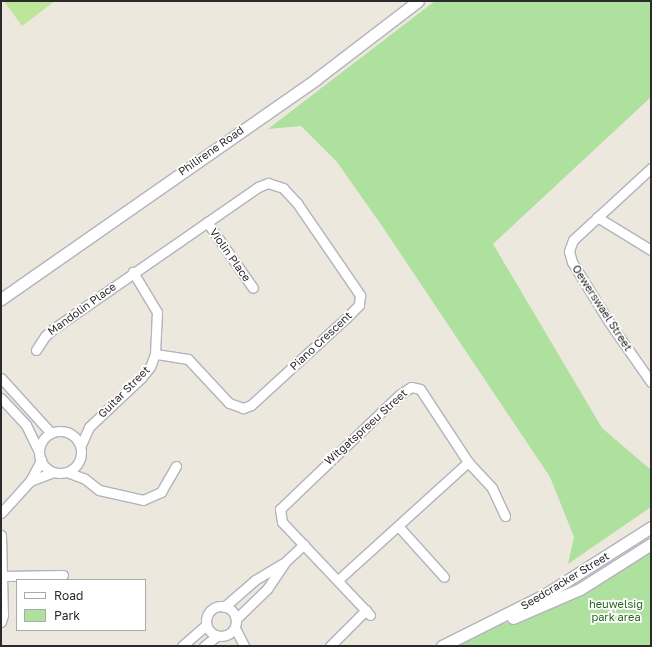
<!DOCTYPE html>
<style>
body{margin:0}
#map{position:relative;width:652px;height:647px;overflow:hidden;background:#ece8de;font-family:"Golos Text",sans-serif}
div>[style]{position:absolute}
.green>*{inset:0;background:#aee09e}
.pitch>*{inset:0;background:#bee69a}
.roads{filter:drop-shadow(1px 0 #b2b3be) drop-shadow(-1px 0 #b2b3be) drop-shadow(0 1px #b2b3be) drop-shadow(0 -1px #b2b3be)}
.minor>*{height:9px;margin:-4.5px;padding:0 4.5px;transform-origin:4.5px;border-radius:4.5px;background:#fff}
.minor>.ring{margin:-4.5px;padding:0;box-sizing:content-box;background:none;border:9px solid #fff;border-radius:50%}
.tertiary>*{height:11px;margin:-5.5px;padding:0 5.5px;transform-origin:5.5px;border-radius:5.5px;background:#fff}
span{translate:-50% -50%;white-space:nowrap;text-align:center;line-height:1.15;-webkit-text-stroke:3.5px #fff;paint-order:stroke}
.street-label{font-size:11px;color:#2b2b2b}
.park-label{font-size:11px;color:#26651e}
.frame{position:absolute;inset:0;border:2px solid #2b2b2b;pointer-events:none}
.legend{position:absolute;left:16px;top:579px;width:130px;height:52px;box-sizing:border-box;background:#fff;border:1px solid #aaa;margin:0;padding:5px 7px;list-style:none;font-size:12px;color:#2b2b2b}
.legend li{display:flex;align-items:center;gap:8px;height:20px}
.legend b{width:20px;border:1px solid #aaa}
</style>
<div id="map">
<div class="green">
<div style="clip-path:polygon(435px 1px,651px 1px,651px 97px,493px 244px,602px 428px,651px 470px,651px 507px,568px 564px,574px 537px,550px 477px,382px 226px,337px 162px,301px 126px,268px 129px)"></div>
<div style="clip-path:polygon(651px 548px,651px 646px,444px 646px,479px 629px,510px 622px)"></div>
</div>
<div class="pitch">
<div style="clip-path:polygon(4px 1px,55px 1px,22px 26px)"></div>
</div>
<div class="roads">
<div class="minor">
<div style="left:651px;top:168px;width:106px;rotate:137.3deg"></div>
<div style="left:573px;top:240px;width:12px;rotate:110deg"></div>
<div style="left:569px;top:251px;width:11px;rotate:75deg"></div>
<div style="left:572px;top:262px;width:70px;rotate:58.3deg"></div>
<div style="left:609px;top:322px;width:73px;rotate:55deg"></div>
<div style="left:597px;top:217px;width:63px;rotate:31.4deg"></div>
<div style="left:207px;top:222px;width:80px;rotate:55.1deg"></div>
<div style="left:36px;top:350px;width:17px;rotate:-57deg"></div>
<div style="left:45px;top:336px;width:11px;rotate:-41deg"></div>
<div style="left:53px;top:329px;width:249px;rotate:-34.7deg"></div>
<div style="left:258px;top:187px;width:11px;rotate:-22deg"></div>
<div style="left:268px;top:183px;width:16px;rotate:18deg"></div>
<div style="left:283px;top:188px;width:21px;rotate:47deg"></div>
<div style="left:297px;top:203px;width:112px;rotate:55.6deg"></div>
<div style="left:360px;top:295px;width:10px;rotate:96deg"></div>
<div style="left:359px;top:305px;width:18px;rotate:135deg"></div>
<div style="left:346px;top:318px;width:129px;rotate:137.5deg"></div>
<div style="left:251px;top:405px;width:9px;rotate:159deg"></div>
<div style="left:243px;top:408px;width:15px;rotate:-160deg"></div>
<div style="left:229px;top:403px;width:60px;rotate:-133deg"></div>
<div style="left:188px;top:359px;width:33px;rotate:-171deg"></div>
<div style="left:1px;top:378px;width:74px;rotate:47.7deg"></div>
<div style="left:1px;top:398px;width:37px;rotate:47deg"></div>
<div style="left:26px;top:425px;width:30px;rotate:64deg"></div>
<div class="ring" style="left:39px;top:431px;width:33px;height:33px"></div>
<div style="left:81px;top:445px;width:20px;rotate:-66deg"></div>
<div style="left:89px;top:427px;width:71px;rotate:-43.3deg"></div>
<div style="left:141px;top:378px;width:14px;rotate:-51deg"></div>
<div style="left:150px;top:367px;width:14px;rotate:-69deg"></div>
<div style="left:155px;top:354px;width:42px;rotate:-87.3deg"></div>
<div style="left:157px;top:312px;width:47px;rotate:-121deg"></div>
<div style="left:468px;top:462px;width:35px;rotate:47deg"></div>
<div style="left:492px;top:488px;width:31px;rotate:65deg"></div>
<div style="left:67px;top:472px;width:19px;rotate:21deg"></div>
<div style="left:85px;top:479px;width:18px;rotate:38deg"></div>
<div style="left:99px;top:490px;width:45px;rotate:12.8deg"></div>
<div style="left:143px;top:500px;width:20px;rotate:-24deg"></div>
<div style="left:161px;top:492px;width:30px;rotate:-60deg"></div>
<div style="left:30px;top:481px;width:24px;rotate:-62deg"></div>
<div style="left:1px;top:513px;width:43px;rotate:-47.8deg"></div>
<div style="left:30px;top:481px;width:25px;rotate:-21deg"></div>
<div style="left:399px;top:527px;width:67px;rotate:48deg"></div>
<div style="left:1px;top:535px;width:80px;rotate:88.6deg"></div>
<div style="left:3px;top:615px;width:7px;rotate:106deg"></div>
<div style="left:3px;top:576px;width:60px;rotate:-1deg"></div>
<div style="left:338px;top:580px;width:176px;rotate:-42.2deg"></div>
<div style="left:468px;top:462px;width:87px;rotate:-123.3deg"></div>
<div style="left:420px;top:389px;width:9px;rotate:-167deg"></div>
<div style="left:411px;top:387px;width:14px;rotate:146deg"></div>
<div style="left:399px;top:395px;width:165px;rotate:136.2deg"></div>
<div style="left:280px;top:509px;width:13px;rotate:81deg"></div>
<div style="left:282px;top:522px;width:128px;rotate:46.6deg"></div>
<div class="ring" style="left:206px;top:606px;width:21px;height:21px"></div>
<div style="left:224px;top:607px;width:41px;rotate:-41.1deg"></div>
<div style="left:255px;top:580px;width:31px;rotate:-31deg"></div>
<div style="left:236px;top:619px;width:43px;rotate:-44.1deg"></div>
<div style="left:267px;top:589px;width:32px;rotate:-56deg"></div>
<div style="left:285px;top:562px;width:26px;rotate:-43deg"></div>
<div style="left:235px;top:628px;width:20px;rotate:63deg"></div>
<div style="left:182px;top:646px;width:32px;rotate:-41deg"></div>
<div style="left:204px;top:646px;width:16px;rotate:-38deg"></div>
<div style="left:330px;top:646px;width:51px;rotate:-45deg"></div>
</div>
<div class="tertiary">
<div style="left:1px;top:299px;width:384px;rotate:-34.9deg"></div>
<div style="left:316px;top:79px;width:128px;rotate:-37.4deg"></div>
<div style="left:513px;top:618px;width:73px;rotate:-23.4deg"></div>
<div style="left:580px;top:589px;width:84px;rotate:-32.4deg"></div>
<div style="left:442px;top:646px;width:116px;rotate:-26.6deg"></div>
<div style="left:546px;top:594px;width:125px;rotate:-32.5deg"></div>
</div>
</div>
<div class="street-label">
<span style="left:211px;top:151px;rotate:-35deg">Philirene Road</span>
<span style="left:230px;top:255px;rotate:55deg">Violin Place</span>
<span style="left:602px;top:308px;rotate:57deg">Oewerswael Street</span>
<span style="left:82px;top:309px;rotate:-36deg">Mandolin Place</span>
<span style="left:321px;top:341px;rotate:-43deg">Piano Crescent</span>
<span style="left:124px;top:392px;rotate:-45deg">Guitar Street</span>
<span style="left:366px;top:427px;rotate:-42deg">Witgatspreeu Street</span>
<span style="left:565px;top:581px;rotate:-31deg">Seedcracker Street</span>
</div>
<div class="park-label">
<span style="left:616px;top:611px">heuwelsig<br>park area</span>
</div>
<div class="frame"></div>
<ul class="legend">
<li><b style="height:5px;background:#fff"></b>Road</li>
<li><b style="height:11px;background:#aee09e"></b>Park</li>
</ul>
</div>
